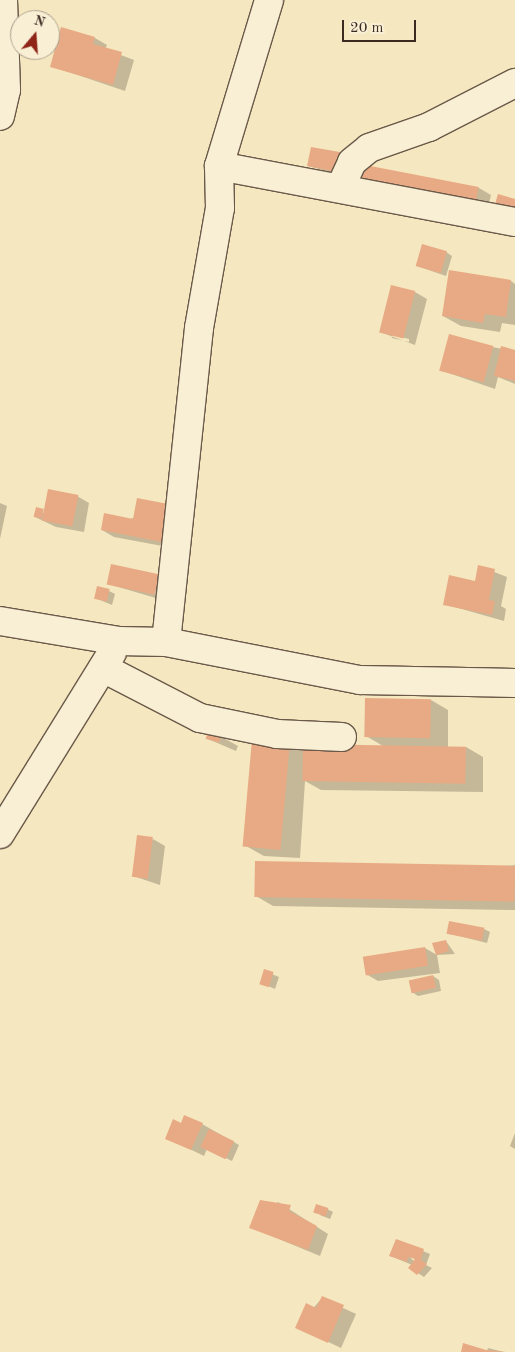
<!DOCTYPE html>
<style>
body{margin:0}
#map{position:relative;width:515px;height:1352px;overflow:hidden;background:#f5e7bf;font-family:"Old Standard TT",serif}
div>[style]{position:absolute}
.shadow>*{inset:0;background:#0003}
.building>*{inset:0;background:#e8aa84;transform-origin:0 0}
.roads{filter:drop-shadow(1px 0 #6a5949) drop-shadow(-1px 0 #6a5949) drop-shadow(0 1px #6a5949) drop-shadow(0 -1px #6a5949)}
.minor>*{height:28px;margin:-14px;padding:0 14px;transform-origin:14px;border-radius:14px;background:#f8efd5}
span{translate:-50% -50%;white-space:nowrap;text-align:center;line-height:1.15;-webkit-text-stroke:4.5px #f8efd5;paint-order:stroke}
.north{position:absolute;left:10px;top:10px;width:50px;height:50px;box-sizing:border-box;background:#f8efd5;border:1px solid #ada08d;border-radius:50%;rotate:18deg;font-size:14px;font-weight:700;line-height:20px;text-align:center;color:#3c2a22}
.north::after{content:'';display:block;margin:auto;width:18px;height:22px;background:#8f2418;clip-path:polygon(50% 0,100% 100%,50% 72%,0 100%)}
.scale{position:absolute;left:342px;top:20px;width:74px;height:22px;box-sizing:border-box;border:2px solid #3c2a22;border-top:0;padding-left:6px;font-size:15px;line-height:18px;white-space:nowrap;color:#3c2a22;-webkit-text-stroke:4px #f8efd5;paint-order:stroke}
</style>
<div id="map">
<div class="shadow">
<div style="clip-path:polygon(95px 38px,107px 45px,105px 49px,134px 60px,125px 91px,51px 66px)"></div>
<div style="clip-path:polygon(308px 166px,361px 166px,479px 188px,491px 195px,486px 215px)"></div>
<div style="clip-path:polygon(446px 252px,452px 256px,446px 276px,417px 266px)"></div>
<div style="clip-path:polygon(511px 281px,515px 284px,515px 325px,502px 323px,500px 332px,461px 326px,443px 316px)"></div>
<div style="clip-path:polygon(evenodd,415px 292px,427px 299px,415px 345px,380px 332px,415px 292px,392px 335px,409px 339px,409px 342px,392px 338px,392px 335px)"></div>
<div style="clip-path:polygon(492px 347px,515px 351px,515px 384px,498px 377px,495px 389px,440px 370px)"></div>
<div style="clip-path:polygon(77px 496px,89px 503px,84px 532px,56px 527px,35px 517px)"></div>
<div style="clip-path:polygon(0 503px,7px 506px,0 539px)"></div>
<div style="clip-path:polygon(167px 505px,184px 550px,114px 537px,102px 530px)"></div>
<div style="clip-path:polygon(479px 566px,507px 577px,501px 606px,506px 609px,504px 621px,444px 604px,476px 582px)"></div>
<div style="clip-path:polygon(158px 575px,170px 582px,166px 601px,108px 584px)"></div>
<div style="clip-path:polygon(109px 591px,115px 594px,112px 605px,95px 598px)"></div>
<div style="clip-path:polygon(366px 699px,431px 700px,448px 710px,448px 747px,466px 747px,483px 757px,483px 792px,321px 790px,305px 781px,300px 858px,264px 856px,246px 846px,289px 743px,304px 751px,383px 746px,366px 736px)"></div>
<div style="clip-path:polygon(220px 736px,238px 746px,236px 751px,208px 739px)"></div>
<div style="clip-path:polygon(153px 839px,165px 846px,160px 885px,133px 876px)"></div>
<div style="clip-path:polygon(515px 865px,515px 910px,273px 906px,256px 896px)"></div>
<div style="clip-path:polygon(484px 929px,490px 932px,487px 943px,447px 933px)"></div>
<div style="clip-path:polygon(446px 941px,455px 954px,437px 955px,440px 973px,378px 981px,366px 974px,425px 948px,437px 955px,434px 944px)"></div>
<div style="clip-path:polygon(264px 971px,279px 977px,275px 989px,261px 983px)"></div>
<div style="clip-path:polygon(433px 976px,439px 980px,441px 991px,418px 996px,412px 992px)"></div>
<div style="clip-path:polygon(182px 1124px,202px 1124px,239px 1145px,232px 1161px,207px 1149px,204px 1156px,167px 1138px)"></div>
<div style="clip-path:polygon(515px 1133px,515px 1149px,510px 1146px)"></div>
<div style="clip-path:polygon(278px 1202px,328px 1234px,320px 1256px,250px 1227px)"></div>
<div style="clip-path:polygon(327px 1209px,333px 1212px,330px 1219px,320px 1215px)"></div>
<div style="clip-path:polygon(evenodd,396px 1240px,430px 1254px,426px 1265px,432px 1268px,424px 1277px,410px 1268px,412px 1265px,391px 1256px,396px 1240px,404px 1252px,415px 1259px,414px 1261px,404px 1252px)"></div>
<div style="clip-path:polygon(322px 1298px,356px 1314px,341px 1348px,297px 1327px)"></div>
<div style="clip-path:polygon(488px 1348px,504px 1352px,462px 1352px,487px 1351px)"></div>
</div>
<div class="building">
<div style="clip-path:polygon(61px 27px,95px 37px,93px 44px,122px 52px,113px 85px,50px 67px)"></div>
<div style="clip-path:polygon(311px 147px,351px 154px,341px 173px,307px 166px)"></div>
<div style="left:355px;top:163px;width:126px;height:20px;rotate:11deg"></div>
<div style="clip-path:polygon(498px 194px,515px 199px,515px 217px,493px 211px)"></div>
<div style="left:422px;top:244px;width:26px;height:23px;rotate:16deg"></div>
<div style="clip-path:polygon(449px 270px,511px 280px,506px 317px,485px 314px,483px 323px,442px 316px)"></div>
<div style="left:391px;top:285px;width:25px;height:49px;rotate:14deg"></div>
<div style="left:449px;top:334px;width:46px;height:38px;rotate:15deg"></div>
<div style="clip-path:polygon(501px 346px,515px 350px,515px 381px,494px 376px)"></div>
<div style="left:48px;top:489px;width:31px;height:32px;rotate:11deg"></div>
<div style="clip-path:polygon(137px 498px,168px 504px,165px 519px,176px 522px,172px 544px,101px 530px,104px 513px,133px 519px)"></div>
<div style="left:36px;top:507px;width:8px;height:10px;rotate:14deg"></div>
<div style="left:111px;top:564px;width:49px;height:21px;rotate:12deg"></div>
<div style="clip-path:polygon(478px 565px,495px 569px,489px 600px,495px 601px,492px 615px,443px 605px,449px 575px,475px 581px)"></div>
<div style="left:97px;top:586px;width:13px;height:13px;rotate:13deg"></div>
<div style="left:365px;top:698px;width:66px;height:39px;rotate:1deg"></div>
<div style="left:208px;top:731px;width:14px;height:8px;rotate:17deg"></div>
<div style="left:252px;top:739px;width:38px;height:108px;rotate:5deg"></div>
<div style="left:303px;top:744px;width:163px;height:37px;rotate:1deg"></div>
<div style="left:137px;top:835px;width:16px;height:42px;rotate:7deg"></div>
<div style="left:255px;top:861px;width:260px;height:36px;rotate:1deg"></div>
<div style="left:449px;top:921px;width:36px;height:13px;rotate:11deg"></div>
<div style="clip-path:polygon(446px 940px,449px 951px,436px 955px,432px 943px)"></div>
<div style="left:425px;top:947px;width:19px;height:63px;rotate:81deg"></div>
<div style="left:264px;top:969px;width:10px;height:16px;rotate:17deg"></div>
<div style="left:433px;top:975px;width:13px;height:25px;rotate:77deg"></div>
<div style="clip-path:polygon(184px 1115px,203px 1123px,191px 1150px,165px 1139px,173px 1119px,181px 1123px)"></div>
<div style="left:209px;top:1129px;width:28px;height:20px;rotate:26deg"></div>
<div style="clip-path:polygon(260px 1200px,291px 1205px,289px 1211px,317px 1226px,308px 1250px,249px 1228px)"></div>
<div style="left:316px;top:1204px;width:13px;height:9px;rotate:18deg"></div>
<div style="clip-path:polygon(396px 1239px,424px 1249px,421px 1260px,427px 1264px,417px 1275px,408px 1268px,415px 1259px,408px 1257px,407px 1262px,389px 1256px)"></div>
<div style="clip-path:polygon(322px 1296px,344px 1305px,328px 1343px,295px 1328px,306px 1303px,316px 1308px)"></div>
<div style="clip-path:polygon(463px 1343px,486px 1350px,506px 1352px,461px 1352px)"></div>
</div>
<div class="roads">
<div class="minor">
<div style="left:0;top:116px;width:27px;rotate:-77deg"></div>
<div style="left:6px;top:90px;width:90px;rotate:-91.9deg"></div>
<div style="left:219px;top:166px;width:301px;rotate:10.7deg"></div>
<div style="left:341px;top:186px;width:26px;rotate:-65deg"></div>
<div style="left:352px;top:162px;width:22px;rotate:-39deg"></div>
<div style="left:369px;top:148px;width:64px;rotate:-19.3deg"></div>
<div style="left:429px;top:127px;width:97px;rotate:-27.1deg"></div>
<div style="left:0;top:621px;width:121px;rotate:9.5deg"></div>
<div style="left:119px;top:641px;width:47px;rotate:1.2deg"></div>
<div style="left:166px;top:642px;width:198px;rotate:11.1deg"></div>
<div style="left:360px;top:680px;width:155px;rotate:1.1deg"></div>
<div style="left:166px;top:642px;width:316px;rotate:-84deg"></div>
<div style="left:199px;top:328px;width:122px;rotate:-80.1deg"></div>
<div style="left:220px;top:208px;width:42px;rotate:-91.4deg"></div>
<div style="left:219px;top:166px;width:173px;rotate:-73.2deg"></div>
<div style="left:103px;top:668px;width:109px;rotate:27.3deg"></div>
<div style="left:200px;top:718px;width:79px;rotate:11.7deg"></div>
<div style="left:277px;top:734px;width:65px;rotate:2.6deg"></div>
<div style="left:0;top:834px;width:213px;rotate:-58.3deg"></div>
</div>
</div>
<div class="north">N</div>
<div class="scale">20 m</div>
</div>
